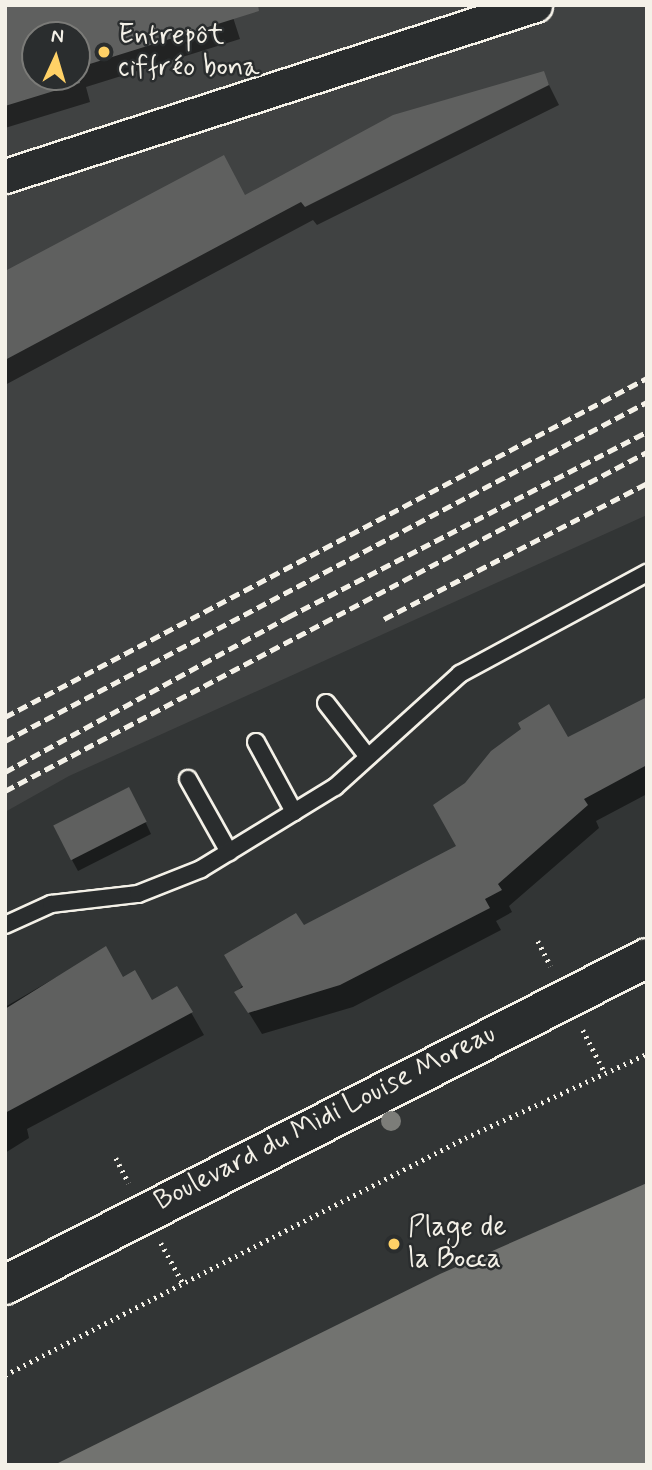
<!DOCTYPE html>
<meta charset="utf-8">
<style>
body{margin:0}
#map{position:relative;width:652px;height:1470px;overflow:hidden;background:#323535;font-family:Mynerve,sans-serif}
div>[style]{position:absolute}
.built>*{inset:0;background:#404242}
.water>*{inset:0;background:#727370}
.shadow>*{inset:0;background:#0007}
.building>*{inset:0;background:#5f605f;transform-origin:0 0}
.path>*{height:4.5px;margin-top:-2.25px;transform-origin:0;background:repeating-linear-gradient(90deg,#f4f1e8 0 2px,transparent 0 7px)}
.roads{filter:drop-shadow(2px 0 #f4f1e8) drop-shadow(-2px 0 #f4f1e8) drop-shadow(0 2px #f4f1e8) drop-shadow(0 -2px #f4f1e8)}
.service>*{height:16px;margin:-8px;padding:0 8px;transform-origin:8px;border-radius:8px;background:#2a2d2e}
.minor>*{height:33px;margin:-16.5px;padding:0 16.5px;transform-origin:16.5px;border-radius:16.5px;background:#2a2d2e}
.primary>*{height:38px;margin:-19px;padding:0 19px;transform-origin:19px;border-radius:19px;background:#2a2d2e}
.rail>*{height:5px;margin-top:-2.5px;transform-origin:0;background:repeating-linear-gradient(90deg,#f4f1e8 0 10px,transparent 0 15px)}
.trees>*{width:20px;height:20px;margin:-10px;border-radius:50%;background:#7c7d79}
.dots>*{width:19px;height:19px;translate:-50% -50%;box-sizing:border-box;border:4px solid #2a2d2e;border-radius:50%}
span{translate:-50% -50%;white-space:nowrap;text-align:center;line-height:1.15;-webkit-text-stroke:5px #2a2d2e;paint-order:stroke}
.poi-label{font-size:28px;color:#f4f1e8}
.left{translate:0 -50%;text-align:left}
.street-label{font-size:28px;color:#f4f1e8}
.frame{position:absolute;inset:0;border:7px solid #f4f1e8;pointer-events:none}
.north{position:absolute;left:21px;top:21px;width:70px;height:70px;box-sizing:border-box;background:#2a2d2e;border:2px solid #7b7b78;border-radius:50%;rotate:4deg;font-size:19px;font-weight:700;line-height:28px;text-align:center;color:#f4f1e8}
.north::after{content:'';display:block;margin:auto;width:24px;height:32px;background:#ffd166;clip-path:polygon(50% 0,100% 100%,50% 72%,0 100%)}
</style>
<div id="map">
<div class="built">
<div style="clip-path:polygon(evenodd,5px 5px,647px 5px,647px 515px,69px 776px,5px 812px,5px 5px,35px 35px,77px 35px,77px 77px,35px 77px,35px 35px)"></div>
</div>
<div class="water">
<div style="clip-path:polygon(647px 1183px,647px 1465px,54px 1465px,440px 1274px)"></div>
</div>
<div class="shadow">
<div style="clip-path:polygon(evenodd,5px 5px,229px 5px,240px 39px,86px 87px,90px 102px,5px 128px,5px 5px,35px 35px,77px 35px,77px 77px,35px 77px,35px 35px)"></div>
<div style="clip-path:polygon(543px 73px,559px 105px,317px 225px,313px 220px,5px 385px,5px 273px,245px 197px)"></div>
<div style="clip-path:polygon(647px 698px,647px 794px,596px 821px,599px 828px,509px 906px,512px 912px,496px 921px,501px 930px,353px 1007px,262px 1034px,236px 992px,303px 927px,458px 847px,567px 739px)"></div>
<div style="clip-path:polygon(135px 800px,151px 834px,78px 871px,72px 860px)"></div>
<div style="clip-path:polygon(105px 949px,123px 979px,151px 1002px,177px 988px,204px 1035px,27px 1129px,29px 1138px,5px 1153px,5px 1007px)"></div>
</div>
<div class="building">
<div style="clip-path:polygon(5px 5px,258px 5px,259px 11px,77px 68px,77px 35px,35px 35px,35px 77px,77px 77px,77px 69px,80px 83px,5px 106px)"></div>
<div style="clip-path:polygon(544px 71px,549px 85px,305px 207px,301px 202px,5px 360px,5px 271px,224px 155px,245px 195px,393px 115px)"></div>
<div style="clip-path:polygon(647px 697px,647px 765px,584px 799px,588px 805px,498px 884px,502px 890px,485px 899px,490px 908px,340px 985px,248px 1013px,234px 992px,243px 987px,224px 955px,296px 913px,304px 925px,456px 846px,433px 805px,465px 783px,491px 751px,521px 729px,518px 723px,549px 704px,568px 737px)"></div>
<div style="left:129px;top:787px;width:39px;height:85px;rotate:63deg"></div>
<div style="clip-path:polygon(106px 946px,123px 977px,135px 970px,152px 1000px,177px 986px,193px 1012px,5px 1113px,5px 1009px)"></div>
</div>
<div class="path">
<div style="left:538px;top:941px;width:28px;rotate:63deg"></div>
<div style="left:583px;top:1030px;width:48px;rotate:62.9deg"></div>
<div style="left:116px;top:1158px;width:28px;rotate:63deg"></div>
<div style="left:161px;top:1243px;width:48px;rotate:61.3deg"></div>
<div style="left:5px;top:1375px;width:517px;rotate:-27.26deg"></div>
<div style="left:465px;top:1138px;width:200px;rotate:-24.8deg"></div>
</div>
<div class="roads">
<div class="service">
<div style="left:326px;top:703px;width:68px;rotate:52.1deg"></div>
<div style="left:256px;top:742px;width:80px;rotate:61.5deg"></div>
<div style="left:188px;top:779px;width:84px;rotate:60.7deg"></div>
<div style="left:5px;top:925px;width:51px;rotate:-24.5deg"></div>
<div style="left:51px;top:904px;width:88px;rotate:-6.6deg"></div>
<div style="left:138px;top:894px;width:68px;rotate:-21.6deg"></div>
<div style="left:201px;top:869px;width:157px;rotate:-31.5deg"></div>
<div style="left:335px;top:787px;width:169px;rotate:-42.1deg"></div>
<div style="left:460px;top:674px;width:213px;rotate:-28.4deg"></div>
</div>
<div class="minor">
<div style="left:5px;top:176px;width:557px;rotate:-17.88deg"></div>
</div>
<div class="primary">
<div style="left:5px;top:1285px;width:720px;rotate:-26.99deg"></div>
</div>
</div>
<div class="rail">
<div style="left:384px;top:619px;width:296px;rotate:-27.3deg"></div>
<div style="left:5px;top:717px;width:726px;rotate:-27.84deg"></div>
<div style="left:5px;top:741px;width:726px;rotate:-27.84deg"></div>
<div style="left:5px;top:772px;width:323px;rotate:-28.7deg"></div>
<div style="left:288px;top:617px;width:404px;rotate:-27.3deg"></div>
<div style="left:5px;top:791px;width:726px;rotate:-27.84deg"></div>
</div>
<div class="trees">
<div style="left:391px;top:1121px"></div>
</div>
<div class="dots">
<div style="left:104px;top:52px;background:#ffd166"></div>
<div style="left:394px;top:1244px;background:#ffd166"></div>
</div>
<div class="poi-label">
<span class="left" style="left:118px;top:52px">Entrepôt<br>ciffréo bona</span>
<span class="left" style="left:408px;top:1244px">Plage de<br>la Bocca</span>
</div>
<div class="street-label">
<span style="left:325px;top:1118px;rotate:-27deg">Boulevard du Midi Louise Moreau</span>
</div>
<div class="frame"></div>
<div class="north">N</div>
</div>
